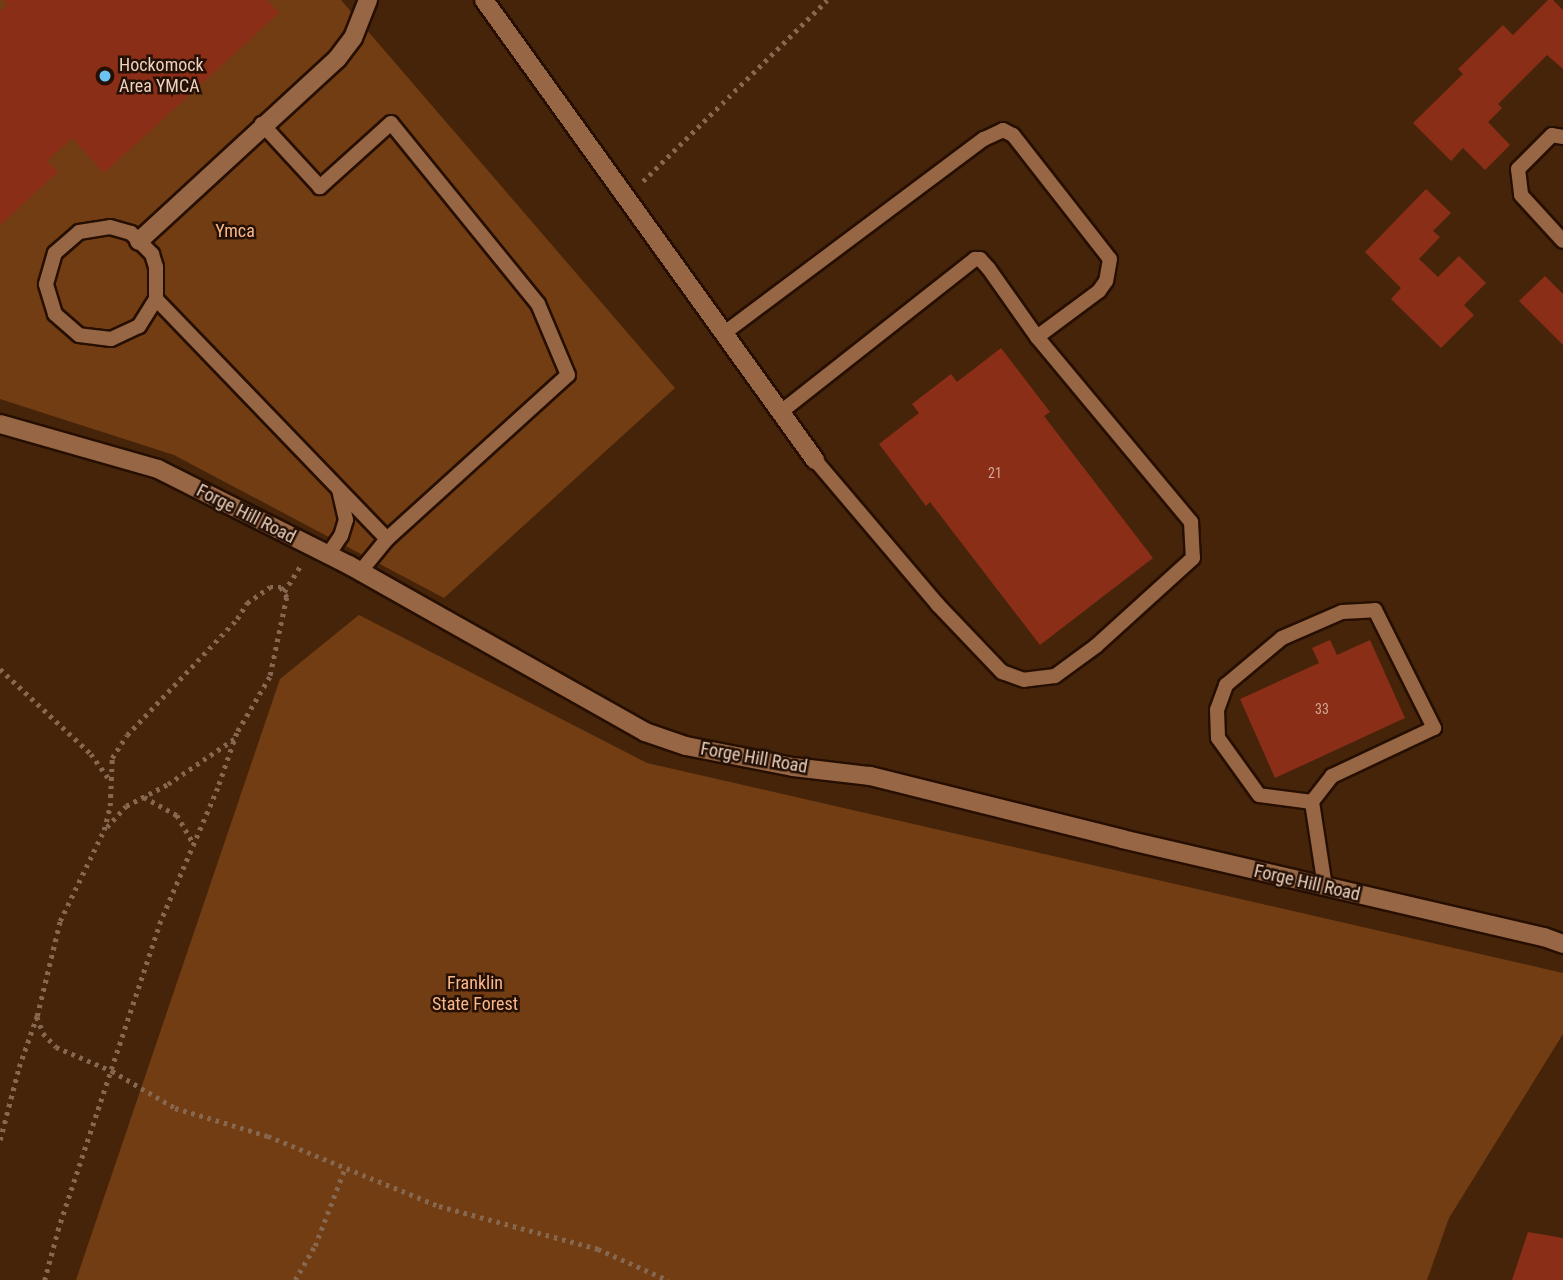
<!DOCTYPE html>
<style>
body{margin:0}
#map{position:relative;width:1563px;height:1280px;overflow:hidden;background:#46240a;font-family:"Roboto Condensed",sans-serif}
div>[style]{position:absolute}
.green>*{inset:0;background:#733d13}
.building>*{inset:0;background:#8a2e18}
.path>*{height:4.5px;margin-top:-2.25px;transform-origin:0;background:repeating-linear-gradient(90deg,#866750 0 3.5px,transparent 0 8.5px)}
.roads{filter:drop-shadow(2px 0 #260f01) drop-shadow(-2px 0 #260f01) drop-shadow(0 2px #260f01) drop-shadow(0 -2px #260f01)}
.service>*{height:14px;margin:-7px;padding:0 7px;transform-origin:7px;border-radius:7px;background:#976645}
.minor>*{height:18px;margin:-9px;padding:0 9px;transform-origin:9px;border-radius:9px;background:#976645}
.dots>*{width:19px;height:19px;translate:-50% -50%;box-sizing:border-box;border:4px solid #241004;border-radius:50%}
span{translate:-50% -50%;white-space:nowrap;text-align:center;line-height:1.15;-webkit-text-stroke:5px #241004;paint-order:stroke}
.number-label{font-size:14px;color:#d4a895}
.number-label span{-webkit-text-stroke-width:0}
.poi-label{font-size:18px;color:#edd1bf}
.left{translate:0 -50%;text-align:left}
.park-label{font-size:18px;color:#f9b78b}
.street-label{font-size:18px;color:#edd1bf}
</style>
<div id="map">
<div class="green">
<div style="clip-path:polygon(0 0,341px 0,675px 388px,444px 598px,174px 455px,0 399px)"></div>
<div style="clip-path:polygon(359px 615px,647px 763px,1563px 973px,1563px 1034px,1449px 1218px,1427px 1280px,76px 1280px,280px 679px)"></div>
</div>
<div class="building">
<div style="clip-path:polygon(3px 0,267px 0,279px 13px,104px 173px,72px 138px,47px 161px,58px 172px,0 225px,0 12px,8px 5px)"></div>
<div style="clip-path:polygon(1548px 0,1553px 0,1563px 10px,1563px 69px,1547px 55px,1498px 104px,1502px 108px,1488px 122px,1510px 145px,1485px 170px,1463px 148px,1451px 161px,1413px 123px,1463px 74px,1458px 69px,1503px 25px,1513px 35px)"></div>
<div style="clip-path:polygon(1426px 189px,1451px 213px,1433px 231px,1440px 237px,1419px 259px,1438px 277px,1459px 256px,1486px 283px,1464px 305px,1474px 315px,1441px 348px,1391px 299px,1401px 288px,1365px 252px)"></div>
<div style="clip-path:polygon(1545px 276px,1563px 294px,1563px 345px,1519px 301px)"></div>
<div style="clip-path:polygon(1001px 348px,1050px 412px,1044px 416px,1153px 558px,1040px 645px,930px 502px,926px 506px,879px 444px,919px 413px,912px 404px,951px 374px,957px 382px)"></div>
<div style="clip-path:polygon(1330px 640px,1337px 655px,1370px 640px,1405px 718px,1275px 778px,1240px 699px,1319px 663px,1312px 648px)"></div>
<div style="clip-path:polygon(1528px 1232px,1563px 1238px,1563px 1280px,1512px 1280px)"></div>
</div>
<div class="path">
<div style="left:643px;top:181px;width:258px;rotate:-44.5deg"></div>
<div style="left:284px;top:592px;width:31px;rotate:-58deg"></div>
<div style="left:0;top:669px;width:125px;rotate:43deg"></div>
<div style="left:91px;top:754px;width:31px;rotate:54deg"></div>
<div style="left:144px;top:797px;width:38px;rotate:29deg"></div>
<div style="left:177px;top:815px;width:34px;rotate:60deg"></div>
<div style="left:107px;top:827px;width:28px;rotate:-48deg"></div>
<div style="left:126px;top:806px;width:47px;rotate:-27.6deg"></div>
<div style="left:168px;top:784px;width:80px;rotate:-34.3deg"></div>
<div style="left:37px;top:1017px;width:17px;rotate:69deg"></div>
<div style="left:43px;top:1033px;width:19px;rotate:47deg"></div>
<div style="left:56px;top:1047px;width:61px;rotate:23.2deg"></div>
<div style="left:112px;top:1071px;width:73px;rotate:30.4deg"></div>
<div style="left:175px;top:1108px;width:97px;rotate:16.8deg"></div>
<div style="left:268px;top:1136px;width:185px;rotate:22.3deg"></div>
<div style="left:439px;top:1206px;width:165px;rotate:15.1deg"></div>
<div style="left:598px;top:1249px;width:77px;rotate:23.9deg"></div>
<div style="left:0;top:1140px;width:75px;rotate:-75.4deg"></div>
<div style="left:19px;top:1067px;width:54px;rotate:-70.6deg"></div>
<div style="left:37px;top:1016px;width:98px;rotate:-76.4deg"></div>
<div style="left:60px;top:921px;width:101px;rotate:-64.2deg"></div>
<div style="left:104px;top:830px;width:25px;rotate:-76deg"></div>
<div style="left:110px;top:806px;width:48px;rotate:-87.6deg"></div>
<div style="left:112px;top:758px;width:27px;rotate:-57deg"></div>
<div style="left:127px;top:735px;width:160px;rotate:-46.5deg"></div>
<div style="left:237px;top:619px;width:19px;rotate:-58deg"></div>
<div style="left:247px;top:603px;width:28px;rotate:-35deg"></div>
<div style="left:270px;top:587px;width:11px"></div>
<div style="left:281px;top:587px;width:12px;rotate:59deg"></div>
<div style="left:287px;top:597px;width:82px;rotate:102deg"></div>
<div style="left:270px;top:677px;width:65px;rotate:120.5deg"></div>
<div style="left:237px;top:733px;width:58px;rotate:109.1deg"></div>
<div style="left:218px;top:788px;width:145px;rotate:113.2deg"></div>
<div style="left:161px;top:921px;width:324px;rotate:108.4deg"></div>
<div style="left:59px;top:1228px;width:54px;rotate:105.1deg"></div>
<div style="left:295px;top:1280px;width:39px;rotate:-60deg"></div>
<div style="left:315px;top:1246px;width:84px;rotate:-69deg"></div>
</div>
<div class="roads">
<div class="service">
<div style="left:1563px;top:137px;width:11px;rotate:-170deg"></div>
<div style="left:1552px;top:135px;width:48px;rotate:135deg"></div>
<div style="left:1518px;top:169px;width:26px;rotate:83deg"></div>
<div style="left:1521px;top:195px;width:62px;rotate:47.6deg"></div>
<div style="left:110px;top:227px;width:22px;rotate:16deg"></div>
<div style="left:131px;top:233px;width:30px;rotate:45deg"></div>
<div style="left:152px;top:254px;width:14px;rotate:73deg"></div>
<div style="left:156px;top:267px;width:32px;rotate:90deg"></div>
<div style="left:156px;top:299px;width:32px;rotate:122deg"></div>
<div style="left:139px;top:326px;width:31px;rotate:155deg"></div>
<div style="left:111px;top:339px;width:32px;rotate:-173deg"></div>
<div style="left:79px;top:335px;width:32px;rotate:-139deg"></div>
<div style="left:55px;top:314px;width:31px;rotate:-107deg"></div>
<div style="left:46px;top:284px;width:32px;rotate:-74deg"></div>
<div style="left:55px;top:253px;width:32px;rotate:-41deg"></div>
<div style="left:79px;top:232px;width:31px;rotate:-9deg"></div>
<div style="left:156px;top:299px;width:333px;rotate:46.1deg"></div>
<div style="left:387px;top:539px;width:244px;rotate:-42.2deg"></div>
<div style="left:568px;top:375px;width:77px;rotate:-112.9deg"></div>
<div style="left:538px;top:304px;width:233px;rotate:-129.1deg"></div>
<div style="left:391px;top:123px;width:96px;rotate:138deg"></div>
<div style="left:320px;top:187px;width:86px;rotate:-132.6deg"></div>
<div style="left:723px;top:334px;width:326px;rotate:-36.8deg"></div>
<div style="left:984px;top:139px;width:21px;rotate:-25deg"></div>
<div style="left:1003px;top:130px;width:11px;rotate:27deg"></div>
<div style="left:1013px;top:135px;width:157px;rotate:52deg"></div>
<div style="left:1110px;top:259px;width:22px;rotate:100deg"></div>
<div style="left:1106px;top:281px;width:12px;rotate:125deg"></div>
<div style="left:1099px;top:291px;width:77px;rotate:143.4deg"></div>
<div style="left:1037px;top:337px;width:241px;rotate:50.2deg"></div>
<div style="left:1191px;top:522px;width:36px;rotate:87deg"></div>
<div style="left:1193px;top:558px;width:131px;rotate:137.8deg"></div>
<div style="left:1096px;top:646px;width:51px;rotate:143.8deg"></div>
<div style="left:1055px;top:676px;width:31px;rotate:173deg"></div>
<div style="left:1024px;top:680px;width:23px;rotate:-160deg"></div>
<div style="left:1002px;top:672px;width:93px;rotate:-133.7deg"></div>
<div style="left:938px;top:605px;width:190px;rotate:-130.3deg"></div>
<div style="left:782px;top:411px;width:246px;rotate:-38.2deg"></div>
<div style="left:975px;top:259px;width:5px"></div>
<div style="left:980px;top:259px;width:13px;rotate:48deg"></div>
<div style="left:989px;top:269px;width:83px;rotate:54.8deg"></div>
<div style="left:328px;top:555px;width:23px;rotate:-56deg"></div>
<div style="left:341px;top:536px;width:17px;rotate:-73deg"></div>
<div style="left:346px;top:520px;width:31px;rotate:-103deg"></div>
<div style="left:360px;top:572px;width:43px;rotate:-50.7deg"></div>
<div style="left:1312px;top:802px;width:53px;rotate:-172.5deg"></div>
<div style="left:1259px;top:795px;width:70px;rotate:-125.7deg"></div>
<div style="left:1218px;top:738px;width:28px;rotate:-92deg"></div>
<div style="left:1217px;top:710px;width:27px;rotate:-70deg"></div>
<div style="left:1226px;top:685px;width:73px;rotate:-40deg"></div>
<div style="left:1282px;top:638px;width:65px;rotate:-23.4deg"></div>
<div style="left:1342px;top:612px;width:33px;rotate:-3deg"></div>
<div style="left:1375px;top:610px;width:132px;rotate:63.4deg"></div>
<div style="left:1434px;top:728px;width:113px;rotate:154.8deg"></div>
<div style="left:1332px;top:776px;width:33px;rotate:128deg"></div>
<div style="left:1312px;top:802px;width:86px;rotate:81.3deg"></div>
</div>
<div class="minor">
<div style="left:484px;top:0;width:567px;rotate:54.26deg"></div>
<div style="left:139px;top:241px;width:269px;rotate:-42.6deg"></div>
<div style="left:337px;top:59px;width:26px;rotate:-53deg"></div>
<div style="left:353px;top:38px;width:41px;rotate:-68.5deg"></div>
<div style="left:0;top:424px;width:164px;rotate:15.9deg"></div>
<div style="left:158px;top:469px;width:214px;rotate:26.7deg"></div>
<div style="left:349px;top:565px;width:340px;rotate:29.4deg"></div>
<div style="left:645px;top:732px;width:43px;rotate:18.9deg"></div>
<div style="left:686px;top:746px;width:109px;rotate:11.1deg"></div>
<div style="left:793px;top:767px;width:78px;rotate:6.7deg"></div>
<div style="left:870px;top:776px;width:260px;rotate:14deg"></div>
<div style="left:1122px;top:839px;width:433px;rotate:13.1deg"></div>
<div style="left:1544px;top:937px;width:20px;rotate:20deg"></div>
</div>
</div>
<div class="dots">
<div style="left:105px;top:76px;background:#6cc3f2"></div>
</div>
<div class="number-label">
<span style="left:995px;top:473px">21</span>
<span style="left:1322px;top:709px">33</span>
</div>
<div class="poi-label">
<span class="left" style="left:119px;top:76px">Hockomock<br>Area YMCA</span>
</div>
<div class="park-label">
<span style="left:235px;top:231px">Ymca</span>
<span style="left:475px;top:994px">Franklin<br>State Forest</span>
</div>
<div class="street-label">
<span style="left:246px;top:514px;rotate:27deg">Forge Hill Road</span>
<span style="left:754px;top:758px;rotate:10deg">Forge Hill Road</span>
<span style="left:1307px;top:883px;rotate:13deg">Forge Hill Road</span>
</div>
</div>
